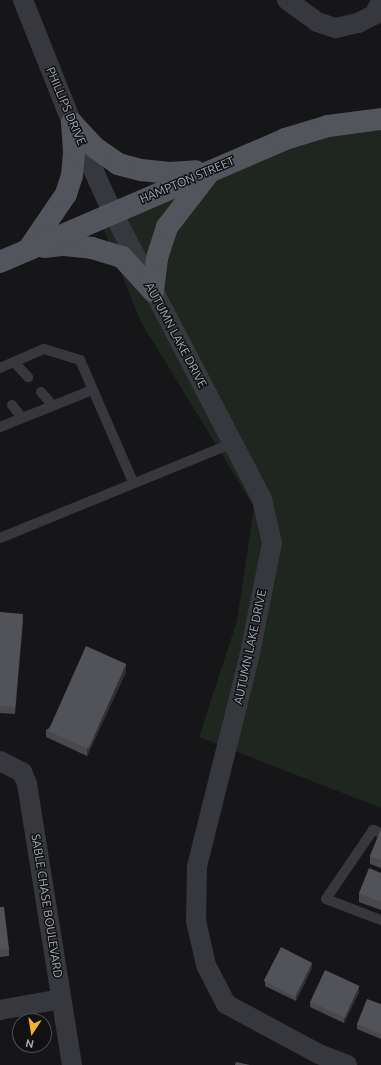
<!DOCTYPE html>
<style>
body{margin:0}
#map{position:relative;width:381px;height:1065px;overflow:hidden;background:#161618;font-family:Ubuntu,sans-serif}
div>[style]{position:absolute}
.green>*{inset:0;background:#1e261f}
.service>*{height:10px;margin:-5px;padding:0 5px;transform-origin:5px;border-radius:5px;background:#37383d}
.minor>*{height:20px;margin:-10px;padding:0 10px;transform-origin:10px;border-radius:10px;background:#37383d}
.primary>*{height:22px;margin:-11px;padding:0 11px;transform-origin:11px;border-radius:11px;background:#53555c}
.wall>*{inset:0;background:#47494d}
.shaded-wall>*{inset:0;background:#2f3033;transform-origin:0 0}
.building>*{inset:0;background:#525359;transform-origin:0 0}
span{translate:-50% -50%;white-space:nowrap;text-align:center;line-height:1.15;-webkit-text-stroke:3px #111113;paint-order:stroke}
.street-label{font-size:12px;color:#a8adb8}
.north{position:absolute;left:12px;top:1013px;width:40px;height:40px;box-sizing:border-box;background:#111113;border:1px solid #4d4f55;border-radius:50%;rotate:192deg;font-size:11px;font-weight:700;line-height:16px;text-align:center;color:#a8adb8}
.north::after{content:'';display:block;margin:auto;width:14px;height:18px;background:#f2b134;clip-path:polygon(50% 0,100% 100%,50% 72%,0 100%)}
</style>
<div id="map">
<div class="green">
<div style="clip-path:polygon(381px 111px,381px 808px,199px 737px,237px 621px,254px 507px,141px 322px,97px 213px)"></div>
</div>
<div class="service">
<div style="left:14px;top:362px;width:21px;rotate:47deg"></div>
<div style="left:0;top:368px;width:48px;rotate:-23.4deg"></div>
<div style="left:44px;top:349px;width:38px;rotate:17deg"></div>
<div style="left:80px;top:360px;width:133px;rotate:66.5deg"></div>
<div style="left:41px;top:392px;width:18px;rotate:49deg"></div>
<div style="left:12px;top:405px;width:16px;rotate:52deg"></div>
<div style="left:0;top:427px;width:99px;rotate:-21.9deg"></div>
<div style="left:0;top:538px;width:252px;rotate:-22.2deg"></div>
<div style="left:381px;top:833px;width:9px;rotate:-159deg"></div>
<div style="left:373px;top:830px;width:83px;rotate:124.3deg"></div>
<div style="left:326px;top:899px;width:59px;rotate:20.9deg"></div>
</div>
<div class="minor">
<div style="left:23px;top:0;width:132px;rotate:68.3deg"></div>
<div style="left:72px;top:123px;width:97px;rotate:65.6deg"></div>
<div style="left:112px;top:211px;width:325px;rotate:62.5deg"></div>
<div style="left:262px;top:499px;width:45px;rotate:77.2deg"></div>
<div style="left:272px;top:543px;width:117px;rotate:101.3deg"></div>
<div style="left:249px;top:658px;width:214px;rotate:104deg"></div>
<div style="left:197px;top:866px;width:55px;rotate:91deg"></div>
<div style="left:196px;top:921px;width:45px;rotate:77.2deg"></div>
<div style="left:206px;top:965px;width:44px;rotate:62.9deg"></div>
<div style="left:226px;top:1004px;width:106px;rotate:28.3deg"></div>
<div style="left:319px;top:1054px;width:30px;rotate:21deg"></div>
<div style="left:287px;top:0;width:37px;rotate:36deg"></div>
<div style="left:317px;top:22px;width:20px;rotate:18deg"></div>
<div style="left:336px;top:28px;width:23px;rotate:-13deg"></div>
<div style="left:358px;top:23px;width:18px;rotate:-27deg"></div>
<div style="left:374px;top:15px;width:16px;rotate:-63deg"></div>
<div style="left:0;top:761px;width:25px;rotate:27deg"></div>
<div style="left:22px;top:772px;width:13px;rotate:67deg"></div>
<div style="left:27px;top:784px;width:285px;rotate:80.9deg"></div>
<div style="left:0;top:1010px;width:62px;rotate:-10.2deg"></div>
</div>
<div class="primary">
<div style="left:72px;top:123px;width:33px;rotate:47deg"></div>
<div style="left:94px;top:147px;width:29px;rotate:35deg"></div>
<div style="left:118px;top:164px;width:24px;rotate:15deg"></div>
<div style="left:141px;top:170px;width:29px;rotate:6deg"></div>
<div style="left:170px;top:173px;width:26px;rotate:-4deg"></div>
<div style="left:30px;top:247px;width:64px;rotate:-55.8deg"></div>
<div style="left:66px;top:194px;width:19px;rotate:-72deg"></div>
<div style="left:72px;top:176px;width:25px;rotate:-85deg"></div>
<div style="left:74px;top:151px;width:28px;rotate:-94deg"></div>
<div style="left:44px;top:247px;width:20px;rotate:-6deg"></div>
<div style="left:64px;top:245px;width:28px;rotate:6deg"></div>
<div style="left:92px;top:248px;width:31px;rotate:17deg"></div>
<div style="left:122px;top:257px;width:46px;rotate:47.6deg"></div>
<div style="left:0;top:262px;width:310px;rotate:-23.3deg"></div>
<div style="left:285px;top:139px;width:45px;rotate:-16.8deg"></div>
<div style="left:328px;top:126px;width:53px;rotate:-7.5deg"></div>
<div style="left:153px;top:291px;width:33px;rotate:-83deg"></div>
<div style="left:157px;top:258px;width:33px;rotate:-72deg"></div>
<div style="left:167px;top:227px;width:67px;rotate:-52.3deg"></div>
</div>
<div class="wall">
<div style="clip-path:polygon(0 612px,23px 621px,15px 714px,0 713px)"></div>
<div style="clip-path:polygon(126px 672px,87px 756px,46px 737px,46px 730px)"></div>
<div style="clip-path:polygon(381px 831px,381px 868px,370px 864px,370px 856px)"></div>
<div style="clip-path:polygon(381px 873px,381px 910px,359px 902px,359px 893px)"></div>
<div style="clip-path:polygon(0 907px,9px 949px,9px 956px,0 957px)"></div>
<div style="clip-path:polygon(312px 968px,296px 1001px,265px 986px,265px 981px)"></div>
<div style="clip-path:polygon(359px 992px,344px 1023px,310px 1007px,310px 1002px)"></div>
<div style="clip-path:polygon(381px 1004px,381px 1039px,357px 1029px,357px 1024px)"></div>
</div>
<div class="shaded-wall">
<div style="left:23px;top:614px;width:7px;height:93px;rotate:90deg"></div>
<div style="clip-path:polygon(126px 664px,126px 672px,87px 756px,87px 749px)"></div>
<div style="clip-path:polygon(312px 963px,312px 968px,296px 1001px,296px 996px)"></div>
<div style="clip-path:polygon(359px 986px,359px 992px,344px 1023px,344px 1018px)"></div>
</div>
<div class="building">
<div style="clip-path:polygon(0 612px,23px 614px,15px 707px,0 706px)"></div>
<div style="left:86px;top:646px;width:44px;height:93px;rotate:24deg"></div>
<div style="clip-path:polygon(380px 831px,381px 831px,381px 860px,370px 856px)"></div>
<div style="clip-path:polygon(369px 868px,381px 873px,381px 902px,359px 893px)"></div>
<div style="clip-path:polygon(0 907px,4px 907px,9px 949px,0 950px)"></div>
<div style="left:281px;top:947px;width:35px;height:38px;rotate:27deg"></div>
<div style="left:325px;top:970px;width:38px;height:35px;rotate:25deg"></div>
<div style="clip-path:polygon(367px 999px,381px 1004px,381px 1034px,357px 1024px)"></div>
<div style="clip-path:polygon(236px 1062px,250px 1065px,235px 1065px)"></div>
</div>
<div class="street-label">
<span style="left:66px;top:106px;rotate:67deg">PHILLIPS DRIVE</span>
<span style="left:187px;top:180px;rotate:-23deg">HAMPTON STREET</span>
<span style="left:176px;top:335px;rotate:62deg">AUTUMN LAKE DRIVE</span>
<span style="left:250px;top:647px;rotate:-78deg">AUTUMN LAKE DRIVE</span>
<span style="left:47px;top:906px;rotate:81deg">SABLE CHASE BOULEVARD</span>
</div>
<div class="north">N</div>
</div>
